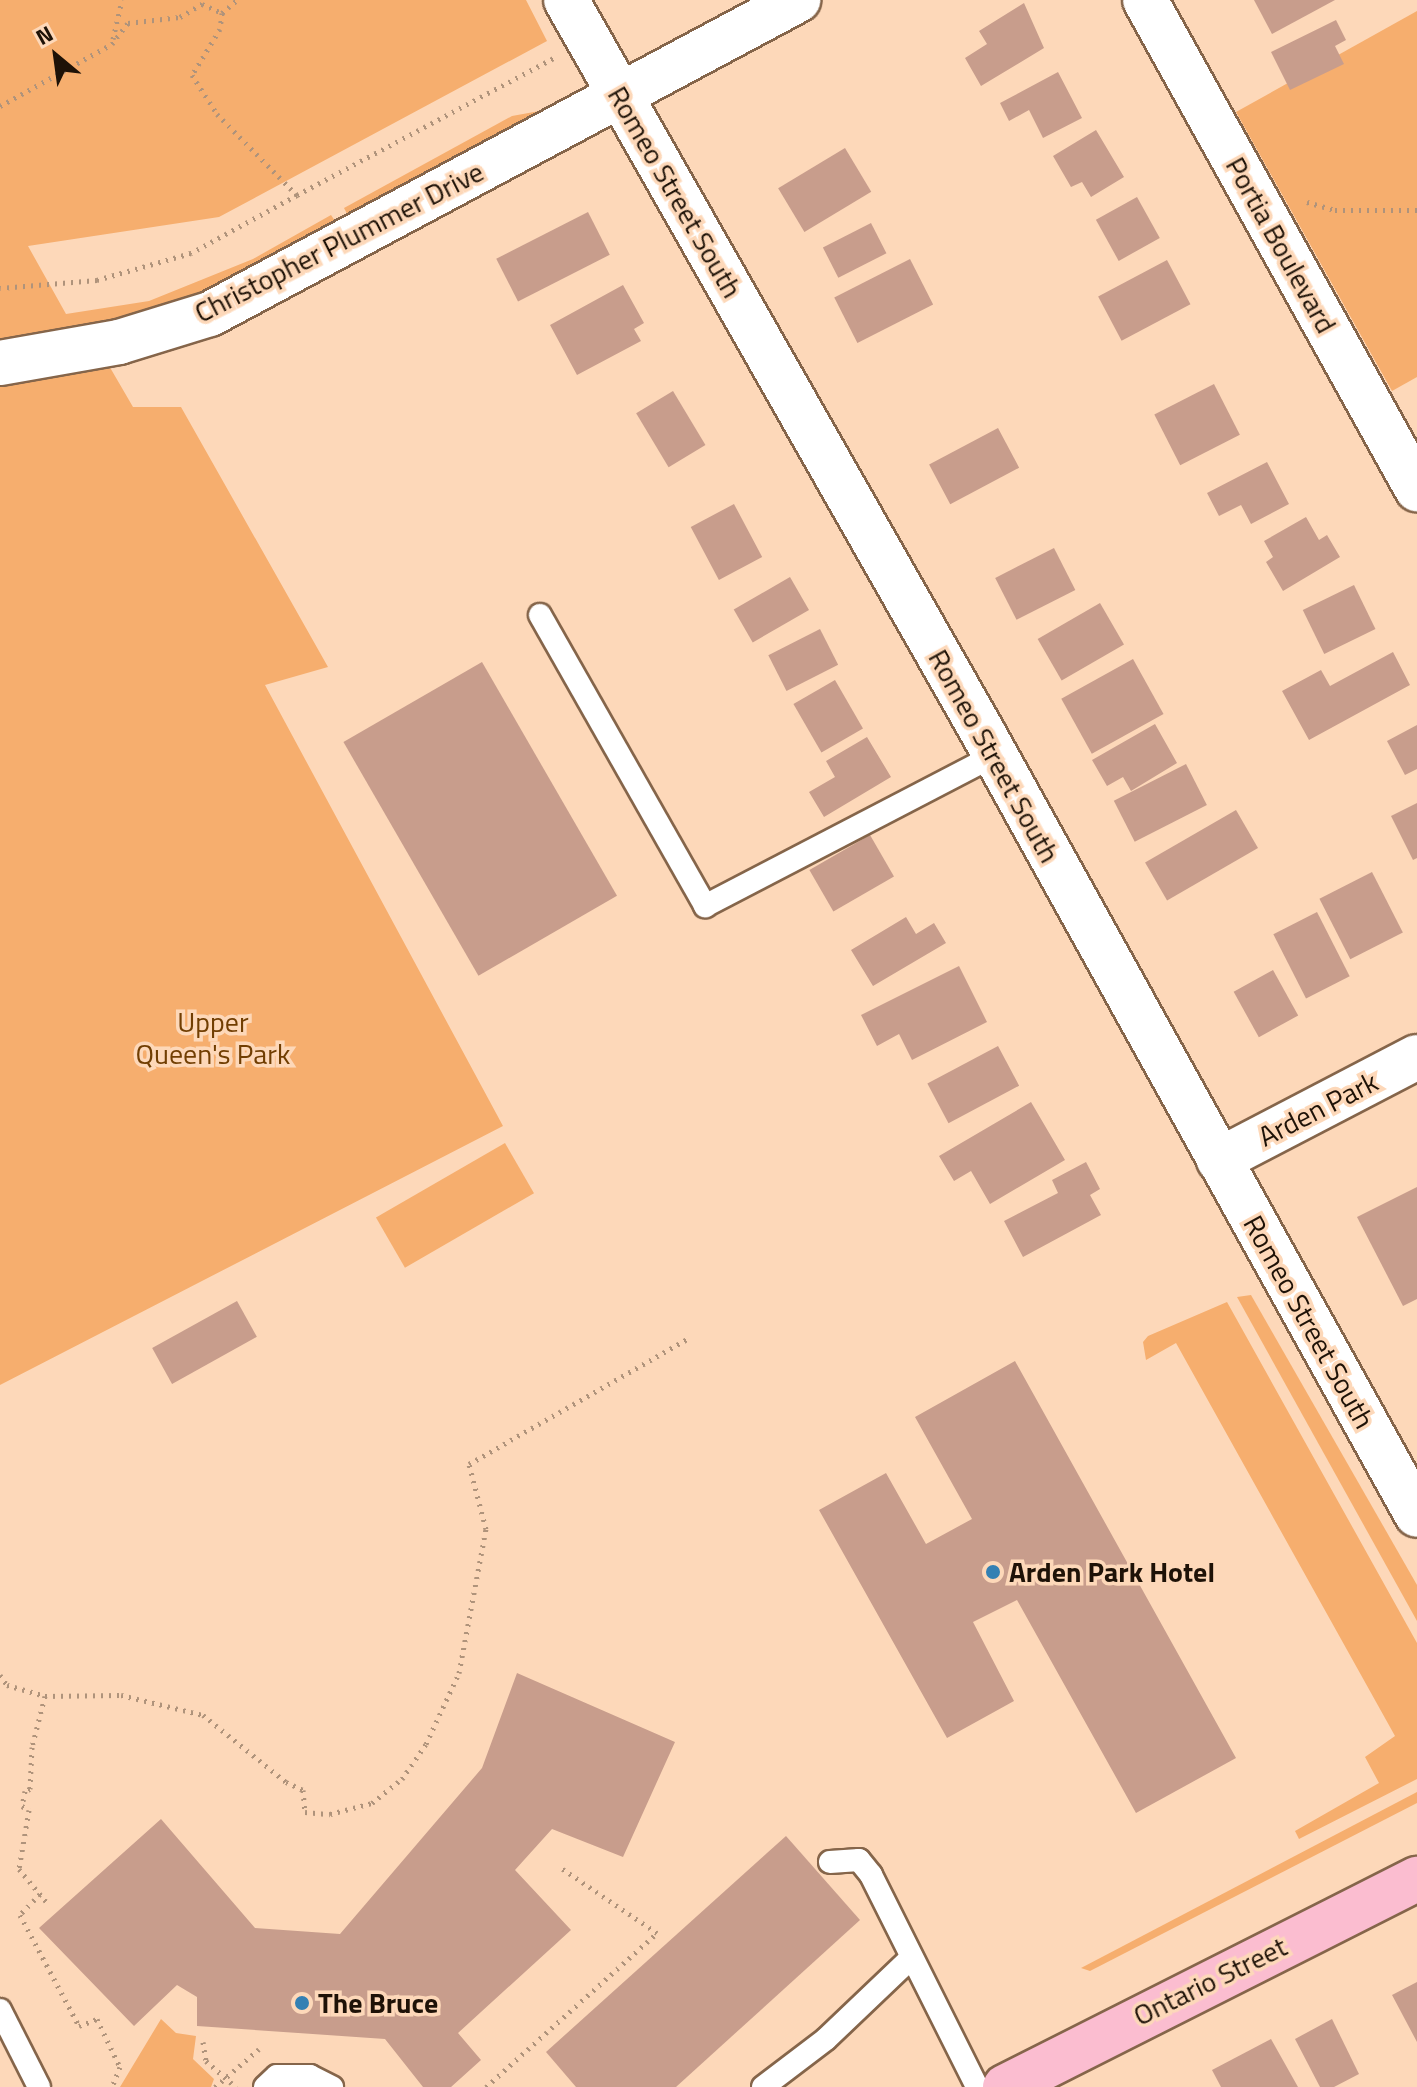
<!DOCTYPE html>
<style>
body{margin:0}
#map{position:relative;width:1417px;height:2087px;overflow:hidden;background:#fdd8b9;font-family:"Titillium Web",sans-serif}
div>[style]{position:absolute}
.green>*{inset:0;background:#f6ae6e;transform-origin:0 0}
.building>*{inset:0;background:#c89d8c;transform-origin:0 0}
.path>*{height:5px;margin-top:-2.5px;transform-origin:0;background:repeating-linear-gradient(90deg,#af937b 0 2px,transparent 0 8px)}
.roads{filter:drop-shadow(2px 0 #85654a) drop-shadow(-2px 0 #85654a) drop-shadow(0 2px #85654a) drop-shadow(0 -2px #85654a)}
.service>*{height:22px;margin:-11px;padding:0 11px;transform-origin:11px;border-radius:11px;background:#fff}
.minor>*{height:44px;margin:-22px;padding:0 22px;transform-origin:22px;border-radius:22px;background:#fff}
.secondary>*{height:44px;margin:-22px;padding:0 22px;transform-origin:22px;border-radius:22px;background:#fff}
.primary>*{height:44px;margin:-22px;padding:0 22px;transform-origin:22px;border-radius:22px;background:#fbbdd0}
.dots>*{width:22px;height:22px;translate:-50% -50%;box-sizing:border-box;border:4px solid #fdd8b9;border-radius:50%}
span{translate:-50% -50%;white-space:nowrap;text-align:center;line-height:1.15;-webkit-text-stroke:7px #fdd8b9;paint-order:stroke}
.street-label{font-size:28px;color:#1e1207}
.park-label{font-size:28px;color:#713e02}
.poi-label{font-size:28px;color:#1e1207;font-weight:700}
.left{translate:0 -50%;text-align:left}
.north{position:absolute;left:16px;top:16px;width:80px;height:80px;-webkit-text-stroke:6px #fdd8b9;paint-order:stroke;rotate:331deg;font-size:22px;font-weight:700;line-height:32px;text-align:center;color:#1e1207}
.north::after{content:'';display:block;margin:auto;width:28px;height:36px;background:#1e1207;clip-path:polygon(50% 0,100% 100%,50% 72%,0 100%)}
</style>
<div id="map">
<div class="green">
<div style="clip-path:polygon(0 0,526px 0,547px 41px,219px 217px,28px 246px,66px 314px,149px 301px,253px 259px,331px 215px,343px 233px,108px 364px,133px 407px,181px 407px,328px 667px,265px 685px,503px 1126px,0 1385px)"></div>
<div style="clip-path:polygon(1417px 11px,1417px 377px,1392px 391px,1236px 112px)"></div>
<div style="clip-path:polygon(545px 110px,354px 227px,344px 208px,512px 116px)"></div>
<div style="left:505px;top:1143px;width:58px;height:149px;rotate:60deg"></div>
<div style="clip-path:polygon(1251px 1295px,1417px 1585px,1417px 1621px,1237px 1297px)"></div>
<div style="clip-path:polygon(1227px 1302px,1417px 1643px,1417px 1779px,1299px 1839px,1295px 1831px,1379px 1783px,1365px 1757px,1395px 1736px,1176px 1343px,1146px 1360px,1143px 1342px,1148px 1336px)"></div>
<div style="clip-path:polygon(1417px 1792px,1417px 1803px,1090px 1971px,1081px 1968px)"></div>
<div style="clip-path:polygon(161px 2019px,176px 2033px,196px 2036px,193px 2059px,214px 2079px,211px 2087px,120px 2087px)"></div>
</div>
<div class="building">
<div style="clip-path:polygon(1254px 0,1335px 0,1272px 34px)"></div>
<div style="clip-path:polygon(1024px 3px,1044px 48px,981px 86px,965px 58px,987px 44px,979px 31px)"></div>
<div style="clip-path:polygon(1336px 20px,1346px 40px,1335px 46px,1344px 64px,1290px 90px,1271px 52px)"></div>
<div style="clip-path:polygon(1058px 72px,1082px 118px,1043px 138px,1029px 110px,1009px 121px,1000px 103px)"></div>
<div style="clip-path:polygon(1096px 130px,1124px 177px,1091px 197px,1082px 182px,1071px 187px,1053px 156px)"></div>
<div style="left:845px;top:148px;width:51px;height:78px;rotate:59deg"></div>
<div style="left:1137px;top:197px;width:47px;height:47px;rotate:61deg"></div>
<div style="left:588px;top:212px;width:48px;height:103px;rotate:63deg"></div>
<div style="left:871px;top:223px;width:34px;height:54px;rotate:63deg"></div>
<div style="left:910px;top:259px;width:51px;height:85px;rotate:63deg"></div>
<div style="left:1167px;top:260px;width:50px;height:78px;rotate:62deg"></div>
<div style="clip-path:polygon(623px 285px,644px 323px,634px 329px,641px 341px,577px 375px,550px 325px)"></div>
<div style="left:1214px;top:384px;width:57px;height:67px;rotate:63deg"></div>
<div style="left:673px;top:391px;width:63px;height:43px;rotate:59deg"></div>
<div style="left:998px;top:428px;width:45px;height:78px;rotate:62deg"></div>
<div style="clip-path:polygon(1267px 462px,1289px 504px,1251px 524px,1241px 505px,1219px 516px,1207px 493px)"></div>
<div style="left:734px;top:504px;width:60px;height:49px;rotate:62deg"></div>
<div style="clip-path:polygon(1306px 517px,1319px 540px,1327px 535px,1340px 557px,1283px 591px,1266px 562px,1273px 557px,1264px 541px)"></div>
<div style="left:1054px;top:548px;width:47px;height:66px;rotate:63deg"></div>
<div style="left:790px;top:577px;width:38px;height:65px;rotate:60deg"></div>
<div style="left:1354px;top:585px;width:49px;height:57px;rotate:64deg"></div>
<div style="left:1100px;top:603px;width:48px;height:72px;rotate:60deg"></div>
<div style="left:820px;top:629px;width:40px;height:58px;rotate:63deg"></div>
<div style="clip-path:polygon(1393px 652px,1410px 685px,1309px 740px,1282px 691px,1321px 670px,1330px 686px)"></div>
<div style="left:1133px;top:659px;width:63px;height:82px;rotate:61deg"></div>
<div style="left:482px;top:662px;width:270px;height:160px;rotate:60deg"></div>
<div style="left:835px;top:680px;width:56px;height:48px;rotate:60deg"></div>
<div style="clip-path:polygon(1155px 724px,1177px 763px,1131px 791px,1123px 777px,1107px 786px,1092px 760px)"></div>
<div style="clip-path:polygon(1417px 725px,1417px 769px,1405px 775px,1387px 741px)"></div>
<div style="clip-path:polygon(867px 737px,891px 777px,824px 817px,809px 792px,835px 777px,826px 761px)"></div>
<div style="left:1186px;top:764px;width:46px;height:81px;rotate:63deg"></div>
<div style="clip-path:polygon(1417px 803px,1417px 858px,1413px 860px,1391px 816px)"></div>
<div style="left:1236px;top:810px;width:44px;height:105px;rotate:60deg"></div>
<div style="left:870px;top:835px;width:48px;height:70px;rotate:60deg"></div>
<div style="left:1372px;top:872px;width:68px;height:59px;rotate:63deg"></div>
<div style="left:1317px;top:912px;width:72px;height:49px;rotate:63deg"></div>
<div style="clip-path:polygon(906px 917px,916px 934px,934px 923px,946px 943px,873px 986px,851px 950px)"></div>
<div style="clip-path:polygon(959px 966px,987px 1022px,912px 1060px,899px 1034px,877px 1046px,861px 1015px)"></div>
<div style="left:1273px;top:970px;width:52px;height:45px;rotate:61deg"></div>
<div style="left:998px;top:1046px;width:45px;height:80px;rotate:62deg"></div>
<div style="clip-path:polygon(1031px 1102px,1065px 1160px,990px 1204px,971px 1171px,954px 1181px,939px 1156px)"></div>
<div style="clip-path:polygon(1086px 1162px,1100px 1189px,1090px 1195px,1101px 1215px,1023px 1257px,1004px 1221px,1058px 1193px,1052px 1180px)"></div>
<div style="clip-path:polygon(1417px 1187px,1417px 1299px,1403px 1306px,1357px 1217px)"></div>
<div style="left:237px;top:1301px;width:41px;height:97px;rotate:61deg"></div>
<div style="clip-path:polygon(1015px 1361px,1236px 1758px,1136px 1813px,1017px 1600px,973px 1622px,1014px 1701px,947px 1738px,819px 1510px,886px 1473px,926px 1544px,972px 1519px,915px 1417px)"></div>
<div style="clip-path:polygon(517px 1673px,675px 1742px,623px 1857px,552px 1829px,515px 1870px,571px 1930px,458px 2033px,481px 2060px,451px 2087px,423px 2087px,385px 2039px,197px 2026px,197px 1997px,177px 1985px,134px 2026px,39px 1928px,161px 1819px,255px 1928px,340px 1934px,482px 1768px)"></div>
<div style="clip-path:polygon(786px 1836px,860px 1920px,676px 2087px,576px 2087px,546px 2052px)"></div>
<div style="clip-path:polygon(1417px 1982px,1417px 2042px,1392px 1995px)"></div>
<div style="clip-path:polygon(1332px 2019px,1359px 2074px,1334px 2087px,1320px 2087px,1295px 2039px)"></div>
<div style="clip-path:polygon(1271px 2039px,1298px 2087px,1221px 2087px,1212px 2070px)"></div>
</div>
<div class="path">
<div style="left:222px;top:13px;width:20px;rotate:-41deg"></div>
<div style="left:113px;top:39px;width:40px;rotate:-77deg"></div>
<div style="left:0;top:106px;width:128px;rotate:-29deg"></div>
<div style="left:112px;top:44px;width:26px;rotate:-53deg"></div>
<div style="left:128px;top:23px;width:52px;rotate:-6.6deg"></div>
<div style="left:180px;top:17px;width:26px;rotate:-31deg"></div>
<div style="left:202px;top:4px;width:22px;rotate:24deg"></div>
<div style="left:222px;top:13px;width:16px;rotate:97deg"></div>
<div style="left:220px;top:29px;width:54px;rotate:121.3deg"></div>
<div style="left:192px;top:75px;width:46px;rotate:57.3deg"></div>
<div style="left:217px;top:114px;width:114px;rotate:45.4deg"></div>
<div style="left:297px;top:195px;width:121px;rotate:151.3deg"></div>
<div style="left:191px;top:253px;width:98px;rotate:164deg"></div>
<div style="left:97px;top:280px;width:97px;rotate:175.3deg"></div>
<div style="left:297px;top:195px;width:291px;rotate:-28.1deg"></div>
<div style="left:1307px;top:202px;width:29px;rotate:16deg"></div>
<div style="left:1335px;top:210px;width:82px"></div>
<div style="left:0;top:1675px;width:12px;rotate:55deg"></div>
<div style="left:7px;top:1685px;width:40px;rotate:16deg"></div>
<div style="left:45px;top:1696px;width:76px;rotate:-0.8deg"></div>
<div style="left:121px;top:1695px;width:84px;rotate:13.7deg"></div>
<div style="left:203px;top:1715px;width:107px;rotate:38.9deg"></div>
<div style="left:286px;top:1782px;width:19px;rotate:25deg"></div>
<div style="left:303px;top:1790px;width:22px;rotate:85deg"></div>
<div style="left:305px;top:1812px;width:25px;rotate:5deg"></div>
<div style="left:330px;top:1814px;width:43px;rotate:-14.7deg"></div>
<div style="left:372px;top:1803px;width:38px;rotate:-39deg"></div>
<div style="left:402px;top:1779px;width:42px;rotate:-55.6deg"></div>
<div style="left:426px;top:1744px;width:78px;rotate:-65.1deg"></div>
<div style="left:459px;top:1673px;width:147px;rotate:-79.4deg"></div>
<div style="left:486px;top:1529px;width:67px;rotate:-104.7deg"></div>
<div style="left:469px;top:1464px;width:251px;rotate:-29.8deg"></div>
<div style="left:45px;top:1696px;width:53px;rotate:104.3deg"></div>
<div style="left:32px;top:1747px;width:42px;rotate:92.7deg"></div>
<div style="left:30px;top:1789px;width:5px;rotate:158deg"></div>
<div style="left:25px;top:1791px;width:15px;rotate:101deg"></div>
<div style="left:22px;top:1806px;width:8px;rotate:30deg"></div>
<div style="left:29px;top:1810px;width:60px;rotate:99.6deg"></div>
<div style="left:19px;top:1869px;width:47px;rotate:50.2deg"></div>
<div style="left:40px;top:1894px;width:29px;rotate:134deg"></div>
<div style="left:20px;top:1915px;width:126px;rotate:62deg"></div>
<div style="left:79px;top:2026px;width:19px;rotate:-21deg"></div>
<div style="left:97px;top:2019px;width:53px;rotate:64.4deg"></div>
<div style="left:120px;top:2067px;width:22px;rotate:112deg"></div>
<div style="left:203px;top:2042px;width:19px;rotate:81deg"></div>
<div style="left:206px;top:2061px;width:40px;rotate:41deg"></div>
<div style="left:215px;top:2087px;width:58px;rotate:-40.8deg"></div>
<div style="left:486px;top:2087px;width:230px;rotate:-42deg"></div>
<div style="left:657px;top:1933px;width:117px;rotate:-145.8deg"></div>
</div>
<div class="roads">
<div class="service">
<div style="left:540px;top:615px;width:335px;rotate:60.4deg"></div>
<div style="left:705px;top:906px;width:327px;rotate:-27.5deg"></div>
<div style="left:830px;top:1862px;width:29px;rotate:-4deg"></div>
<div style="left:859px;top:1860px;width:19px;rotate:51deg"></div>
<div style="left:871px;top:1875px;width:237px;rotate:63.4deg"></div>
<div style="left:0;top:2010px;width:86px;rotate:63.1deg"></div>
<div style="left:265px;top:2087px;width:16px;rotate:-43deg"></div>
<div style="left:277px;top:2076px;width:33px"></div>
<div style="left:310px;top:2076px;width:25px;rotate:27deg"></div>
<div style="left:763px;top:2087px;width:79px;rotate:-37.3deg"></div>
<div style="left:826px;top:2039px;width:117px;rotate:-43.6deg"></div>
</div>
<div class="minor">
<div style="left:1145px;top:0;width:560px;rotate:60.92deg"></div>
<div style="left:0;top:363px;width:121px;rotate:-10deg"></div>
<div style="left:119px;top:342px;width:95px;rotate:-17.1deg"></div>
<div style="left:210px;top:314px;width:667px;rotate:-28.1deg"></div>
<div style="left:1219px;top:1160px;width:223px;rotate:-27.5deg"></div>
</div>
<div class="secondary">
<div style="left:566px;top:0;width:843px;rotate:60.36deg"></div>
<div style="left:983px;top:733px;width:894px;rotate:60.97deg"></div>
</div>
<div class="primary">
<div style="left:1005px;top:2087px;width:462px;rotate:-26.8deg"></div>
</div>
</div>
<div class="dots">
<div style="left:993px;top:1572px;background:#3480b3"></div>
<div style="left:302px;top:2003px;background:#3480b3"></div>
</div>
<div class="street-label">
<span style="left:675px;top:192px;rotate:60deg">Romeo Street South</span>
<span style="left:339px;top:242px;rotate:-27deg">Christopher Plummer Drive</span>
<span style="left:1281px;top:245px;rotate:61deg">Portia Boulevard</span>
<span style="left:994px;top:756px;rotate:61deg">Romeo Street South</span>
<span style="left:1318px;top:1109px;rotate:-27deg">Arden Park</span>
<span style="left:1309px;top:1322px;rotate:61deg">Romeo Street South</span>
<span style="left:1210px;top:1981px;rotate:-26deg">Ontario Street</span>
</div>
<div class="park-label">
<span style="left:213px;top:1038px">Upper<br>Queen's Park</span>
</div>
<div class="poi-label">
<span class="left" style="left:1009px;top:1572px">Arden Park Hotel</span>
<span class="left" style="left:318px;top:2003px">The Bruce</span>
</div>
<div class="north">N</div>
</div>
